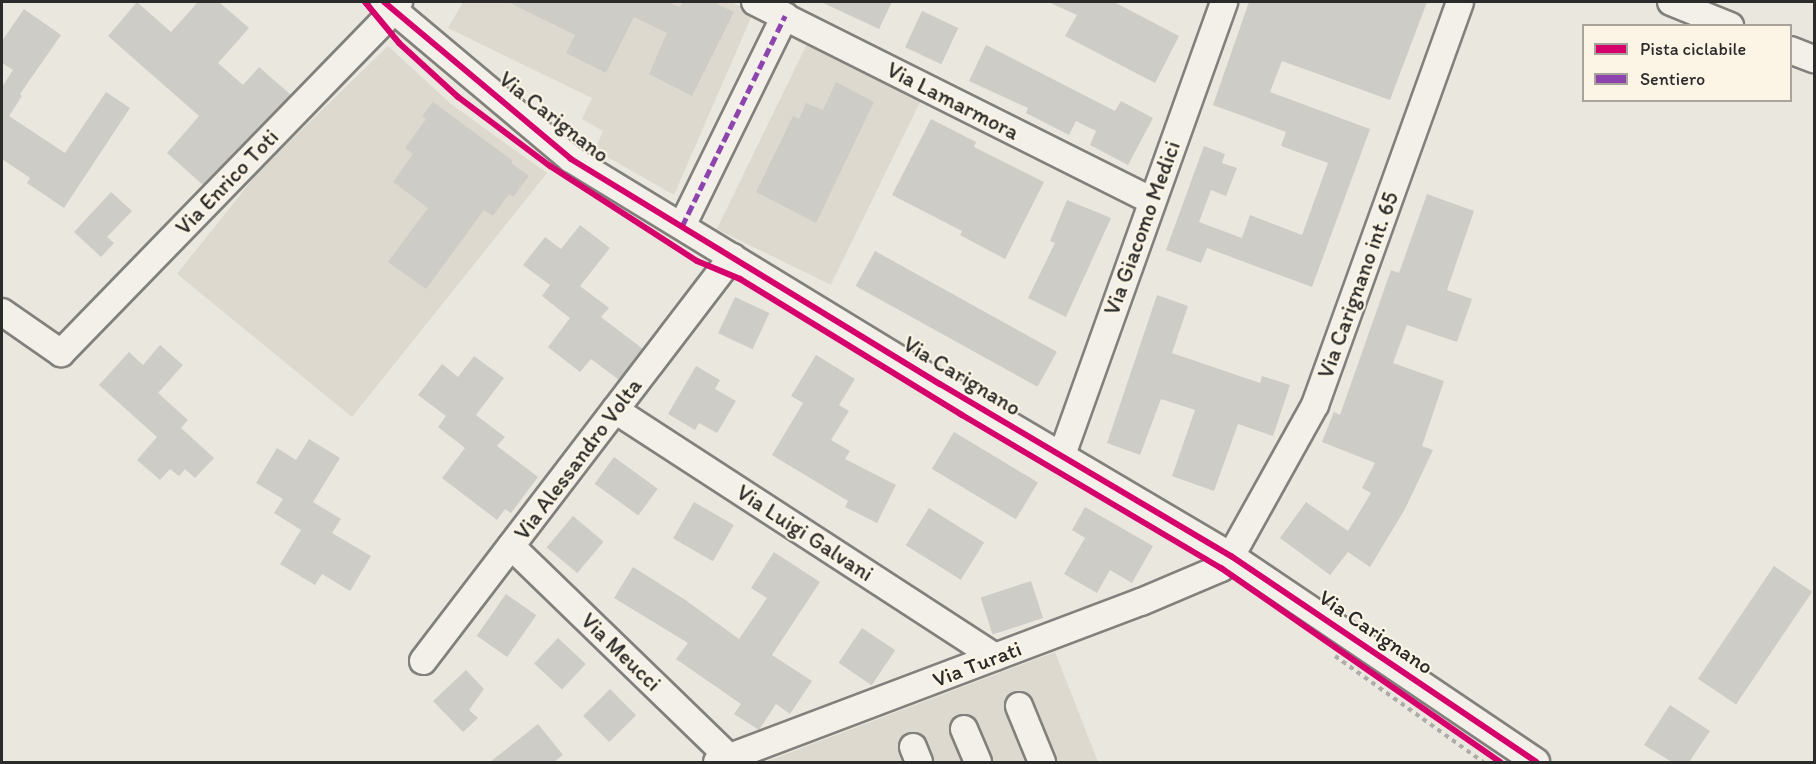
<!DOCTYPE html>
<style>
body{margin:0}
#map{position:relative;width:1816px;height:764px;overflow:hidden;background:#eae7df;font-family:Itim,sans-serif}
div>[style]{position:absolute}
.built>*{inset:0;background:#ddd9ce;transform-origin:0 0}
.building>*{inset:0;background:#ceccc6;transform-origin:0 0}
.path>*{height:4px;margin-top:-2px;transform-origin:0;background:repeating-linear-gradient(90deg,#aeaca9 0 4.5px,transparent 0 9px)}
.roads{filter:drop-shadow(2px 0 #81807c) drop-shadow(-2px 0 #81807c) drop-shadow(0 2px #81807c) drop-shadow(0 -2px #81807c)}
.minor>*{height:26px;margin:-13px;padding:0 13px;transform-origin:13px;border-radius:13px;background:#f3f0ea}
.quiet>*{height:4.5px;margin-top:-2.25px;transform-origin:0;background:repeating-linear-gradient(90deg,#8e44ad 0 9px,transparent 0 13.5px)}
.cycleway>*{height:6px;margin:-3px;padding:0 3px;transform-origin:3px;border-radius:3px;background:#d6006c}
span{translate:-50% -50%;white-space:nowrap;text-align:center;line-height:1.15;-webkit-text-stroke:4.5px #fcf5e5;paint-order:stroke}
.street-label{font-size:22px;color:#2b2b2b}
.frame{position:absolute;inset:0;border:3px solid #2b2b2b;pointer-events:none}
.legend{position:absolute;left:1582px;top:24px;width:210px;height:78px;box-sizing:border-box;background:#fcf5e5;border:2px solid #a8a49b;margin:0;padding:8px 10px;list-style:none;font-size:18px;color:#2b2b2b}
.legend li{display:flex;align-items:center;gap:12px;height:30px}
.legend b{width:30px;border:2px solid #a8a49b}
</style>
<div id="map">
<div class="built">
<div style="clip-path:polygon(463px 2px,731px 2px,753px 13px,674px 195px,595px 150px,603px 131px,582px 119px,592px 98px,448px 28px)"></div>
<div style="left:807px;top:44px;width:127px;height:206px;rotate:26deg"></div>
<div style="clip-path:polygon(388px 46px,451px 104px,547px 173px,352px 417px,177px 274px,260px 170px)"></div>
<div style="clip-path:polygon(1055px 652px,1098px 762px,765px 762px)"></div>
</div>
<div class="building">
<div style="clip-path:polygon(137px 2px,171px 32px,198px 2px,219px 2px,249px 28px,218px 63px,243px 85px,259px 67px,291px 95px,203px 185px,167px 153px,199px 116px,108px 36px)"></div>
<div style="clip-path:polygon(508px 2px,667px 2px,680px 7px,683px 2px,713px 2px,734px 12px,692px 96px,649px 74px,667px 33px,634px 17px,606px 73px,566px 53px,575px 35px)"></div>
<div style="clip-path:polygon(821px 2px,892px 2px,879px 29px)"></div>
<div style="clip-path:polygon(1048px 2px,1114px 2px,1179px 36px,1155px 83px,1065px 36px,1077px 15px)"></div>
<div style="clip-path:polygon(1249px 2px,1427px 2px,1390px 100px,1282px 61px,1270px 92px,1370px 129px,1312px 287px,1207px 248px,1201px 263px,1166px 250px,1204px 146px,1225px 154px,1222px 163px,1237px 168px,1226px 196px,1211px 190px,1199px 222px,1242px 238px,1250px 215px,1302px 235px,1328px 163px,1281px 146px,1286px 132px,1213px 105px)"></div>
<div style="clip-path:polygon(24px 9px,61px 35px,20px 94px,22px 96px,9px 116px,65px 153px,106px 92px,130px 108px,64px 208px,27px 183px,30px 178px,2px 159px,2px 87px,13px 70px,2px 63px,2px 41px)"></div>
<div style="left:922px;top:11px;width:40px;height:40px;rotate:25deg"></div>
<div style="clip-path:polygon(986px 45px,1115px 111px,1121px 101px,1153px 118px,1128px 165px,1090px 145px,1096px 131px,1076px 121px,1069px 135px,1026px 113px,1028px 108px,969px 81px)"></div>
<div style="clip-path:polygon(836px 82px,874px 102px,816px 223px,756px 192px,793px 116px,799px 119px,806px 103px,823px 110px)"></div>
<div style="clip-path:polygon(433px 102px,513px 161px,511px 163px,529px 176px,513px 197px,509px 194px,493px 216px,484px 210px,426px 289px,388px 262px,428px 208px,393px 182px,413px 154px,405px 148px,426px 119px,422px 116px)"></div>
<div style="clip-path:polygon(931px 119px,976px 142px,974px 147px,1044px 182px,1005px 259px,960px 235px,962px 231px,892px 195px)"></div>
<div style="clip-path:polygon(111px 192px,132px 211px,107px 237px,114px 243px,101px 257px,74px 232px)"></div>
<div style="clip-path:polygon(1427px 194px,1474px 211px,1447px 290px,1472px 299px,1457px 342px,1407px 325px,1393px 363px,1444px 381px,1422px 446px,1433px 450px,1405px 509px,1370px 567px,1348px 552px,1330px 575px,1280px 538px,1306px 502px,1348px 531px,1371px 493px,1362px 488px,1375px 463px,1322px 442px,1334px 412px,1340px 415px,1391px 270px,1399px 273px)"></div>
<div style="clip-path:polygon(1067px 200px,1111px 218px,1066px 317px,1028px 298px,1055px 243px,1050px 241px)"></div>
<div style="clip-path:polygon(580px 225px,610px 248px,580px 286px,609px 308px,601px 317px,643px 349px,619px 380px,591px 359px,580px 372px,548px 347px,570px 318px,542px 296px,550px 285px,523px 265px,545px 237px,561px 249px)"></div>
<div style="left:875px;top:251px;width:208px;height:40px;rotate:29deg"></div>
<div style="clip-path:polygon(1157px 295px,1188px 306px,1172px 353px,1260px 383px,1262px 376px,1290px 385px,1273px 436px,1238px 424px,1214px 491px,1172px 476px,1195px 410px,1161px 399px,1140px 455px,1107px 443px)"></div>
<div style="left:735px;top:297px;width:38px;height:40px;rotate:25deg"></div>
<div style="clip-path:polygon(160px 345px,183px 365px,158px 393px,188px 420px,181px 428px,214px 458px,195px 478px,185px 469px,179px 476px,170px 469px,160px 480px,137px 460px,157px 437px,99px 385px,129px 352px,143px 365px)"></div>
<div style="clip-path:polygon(816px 355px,855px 379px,839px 405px,849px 411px,831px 440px,850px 451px,845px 459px,896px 485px,877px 523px,845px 507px,848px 501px,772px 455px,803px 403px,791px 396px)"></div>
<div style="clip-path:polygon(474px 356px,504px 378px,476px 415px,505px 437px,497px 446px,538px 477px,511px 513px,505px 509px,497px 520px,442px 478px,465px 448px,438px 427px,446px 416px,418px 395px,442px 364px,458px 377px)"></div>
<div style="clip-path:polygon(696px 366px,720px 380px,715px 389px,736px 401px,717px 433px,699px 423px,695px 430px,668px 414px)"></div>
<div style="left:954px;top:432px;width:98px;height:43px;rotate:31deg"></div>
<div style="clip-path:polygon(309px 439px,340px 458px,313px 502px,341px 519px,332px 533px,371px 556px,350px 591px,322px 574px,315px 585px,280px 564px,301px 530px,274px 513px,283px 499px,256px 483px,277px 448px,296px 460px)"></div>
<div style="left:614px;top:457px;width:54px;height:33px;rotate:36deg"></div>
<div style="left:694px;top:502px;width:46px;height:42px;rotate:30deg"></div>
<div style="clip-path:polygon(1085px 507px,1153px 546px,1132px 583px,1110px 570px,1097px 593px,1064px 574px,1085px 538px,1072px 530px)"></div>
<div style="left:929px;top:508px;width:65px;height:44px;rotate:32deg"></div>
<div style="left:573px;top:516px;width:40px;height:41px;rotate:40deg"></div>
<div style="clip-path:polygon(774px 552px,820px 582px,772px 655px,812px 681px,790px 714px,776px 704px,759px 730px,734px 714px,741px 704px,676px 659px,688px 643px,614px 598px,633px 567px,684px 599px,739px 639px,767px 598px,751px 588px)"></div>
<div style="left:1774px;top:566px;width:46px;height:136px;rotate:34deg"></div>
<div style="left:1031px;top:581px;width:39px;height:53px;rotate:72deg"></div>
<div style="left:506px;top:594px;width:37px;height:51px;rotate:35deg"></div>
<div style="left:862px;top:628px;width:40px;height:42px;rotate:34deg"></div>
<div style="left:558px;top:638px;width:38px;height:35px;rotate:43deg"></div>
<div style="clip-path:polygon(466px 670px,484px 689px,469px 710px,478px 718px,463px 732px,433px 701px)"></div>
<div style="left:610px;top:689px;width:37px;height:38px;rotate:45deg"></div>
<div style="clip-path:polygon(1670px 705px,1710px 731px,1689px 762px,1672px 762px,1644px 745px)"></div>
<div style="clip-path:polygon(538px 724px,563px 755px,554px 762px,490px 762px)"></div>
</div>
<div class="path">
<div style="left:1335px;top:656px;width:182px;rotate:35.6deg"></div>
</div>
<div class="roads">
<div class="minor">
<div style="left:384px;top:2px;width:244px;rotate:40deg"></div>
<div style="left:571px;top:159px;width:432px;rotate:31.4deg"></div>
<div style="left:940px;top:384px;width:338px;rotate:30.6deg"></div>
<div style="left:1231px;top:556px;width:368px;rotate:34deg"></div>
<div style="left:755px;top:2px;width:443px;rotate:26.6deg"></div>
<div style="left:1671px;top:2px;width:64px;rotate:22.1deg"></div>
<div style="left:1790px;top:50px;width:26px;rotate:21deg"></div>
<div style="left:682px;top:226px;width:234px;rotate:-63.9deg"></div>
<div style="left:2px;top:312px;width:72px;rotate:34.8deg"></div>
<div style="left:61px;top:353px;width:460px;rotate:-45.8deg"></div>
<div style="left:382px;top:23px;width:27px;rotate:-51deg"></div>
<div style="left:615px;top:410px;width:453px;rotate:33deg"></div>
<div style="left:1062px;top:455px;width:481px;rotate:-70.3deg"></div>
<div style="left:511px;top:546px;width:305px;rotate:44.1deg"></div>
<div style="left:423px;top:661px;width:509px;rotate:-52.59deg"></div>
<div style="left:1019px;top:706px;width:61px;rotate:67.7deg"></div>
<div style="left:964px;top:729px;width:36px;rotate:67deg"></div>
<div style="left:913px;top:747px;width:16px;rotate:68deg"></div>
<div style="left:717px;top:762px;width:453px;rotate:-20.7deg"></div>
<div style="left:1141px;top:602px;width:87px;rotate:-23deg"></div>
<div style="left:1221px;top:568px;width:16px;rotate:-50deg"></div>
<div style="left:1231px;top:556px;width:173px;rotate:-60.9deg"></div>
<div style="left:1315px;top:405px;width:428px;rotate:-70.2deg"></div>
</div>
</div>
<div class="quiet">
<div style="left:682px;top:226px;width:234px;rotate:-63.9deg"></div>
</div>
<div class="cycleway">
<div style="left:365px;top:2px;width:53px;rotate:50.3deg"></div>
<div style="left:399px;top:43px;width:80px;rotate:42.5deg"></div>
<div style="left:458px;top:97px;width:115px;rotate:36.9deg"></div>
<div style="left:550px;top:166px;width:175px;rotate:32.9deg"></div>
<div style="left:697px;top:261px;width:47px;rotate:22.7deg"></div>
<div style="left:740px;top:279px;width:260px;rotate:31.5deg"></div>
<div style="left:962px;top:415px;width:301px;rotate:30.6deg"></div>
<div style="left:1221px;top:568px;width:340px;rotate:34.8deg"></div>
<div style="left:384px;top:2px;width:244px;rotate:40deg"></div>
<div style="left:571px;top:159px;width:432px;rotate:31.4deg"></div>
<div style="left:940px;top:384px;width:338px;rotate:30.6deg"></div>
<div style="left:1231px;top:556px;width:368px;rotate:34deg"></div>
</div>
<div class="street-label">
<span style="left:953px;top:101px;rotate:27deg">Via Lamarmora</span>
<span style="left:554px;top:117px;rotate:38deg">Via Carignano</span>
<span style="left:227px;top:182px;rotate:-46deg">Via Enrico Toti</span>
<span style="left:1142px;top:228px;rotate:-70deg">Via Giacomo Medici</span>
<span style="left:1358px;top:285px;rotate:-70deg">Via Carignano int. 65</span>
<span style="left:962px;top:376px;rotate:31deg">Via Carignano</span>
<span style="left:578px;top:459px;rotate:-53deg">Via Alessandro Volta</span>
<span style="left:805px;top:533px;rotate:33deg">Via Luigi Galvani</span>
<span style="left:1376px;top:632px;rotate:34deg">Via Carignano</span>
<span style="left:621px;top:652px;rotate:44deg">Via Meucci</span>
<span style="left:977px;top:664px;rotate:-21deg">Via Turati</span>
</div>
<div class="frame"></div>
<ul class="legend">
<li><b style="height:8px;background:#d6006c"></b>Pista ciclabile</li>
<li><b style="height:8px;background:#8e44ad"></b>Sentiero</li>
</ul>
</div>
